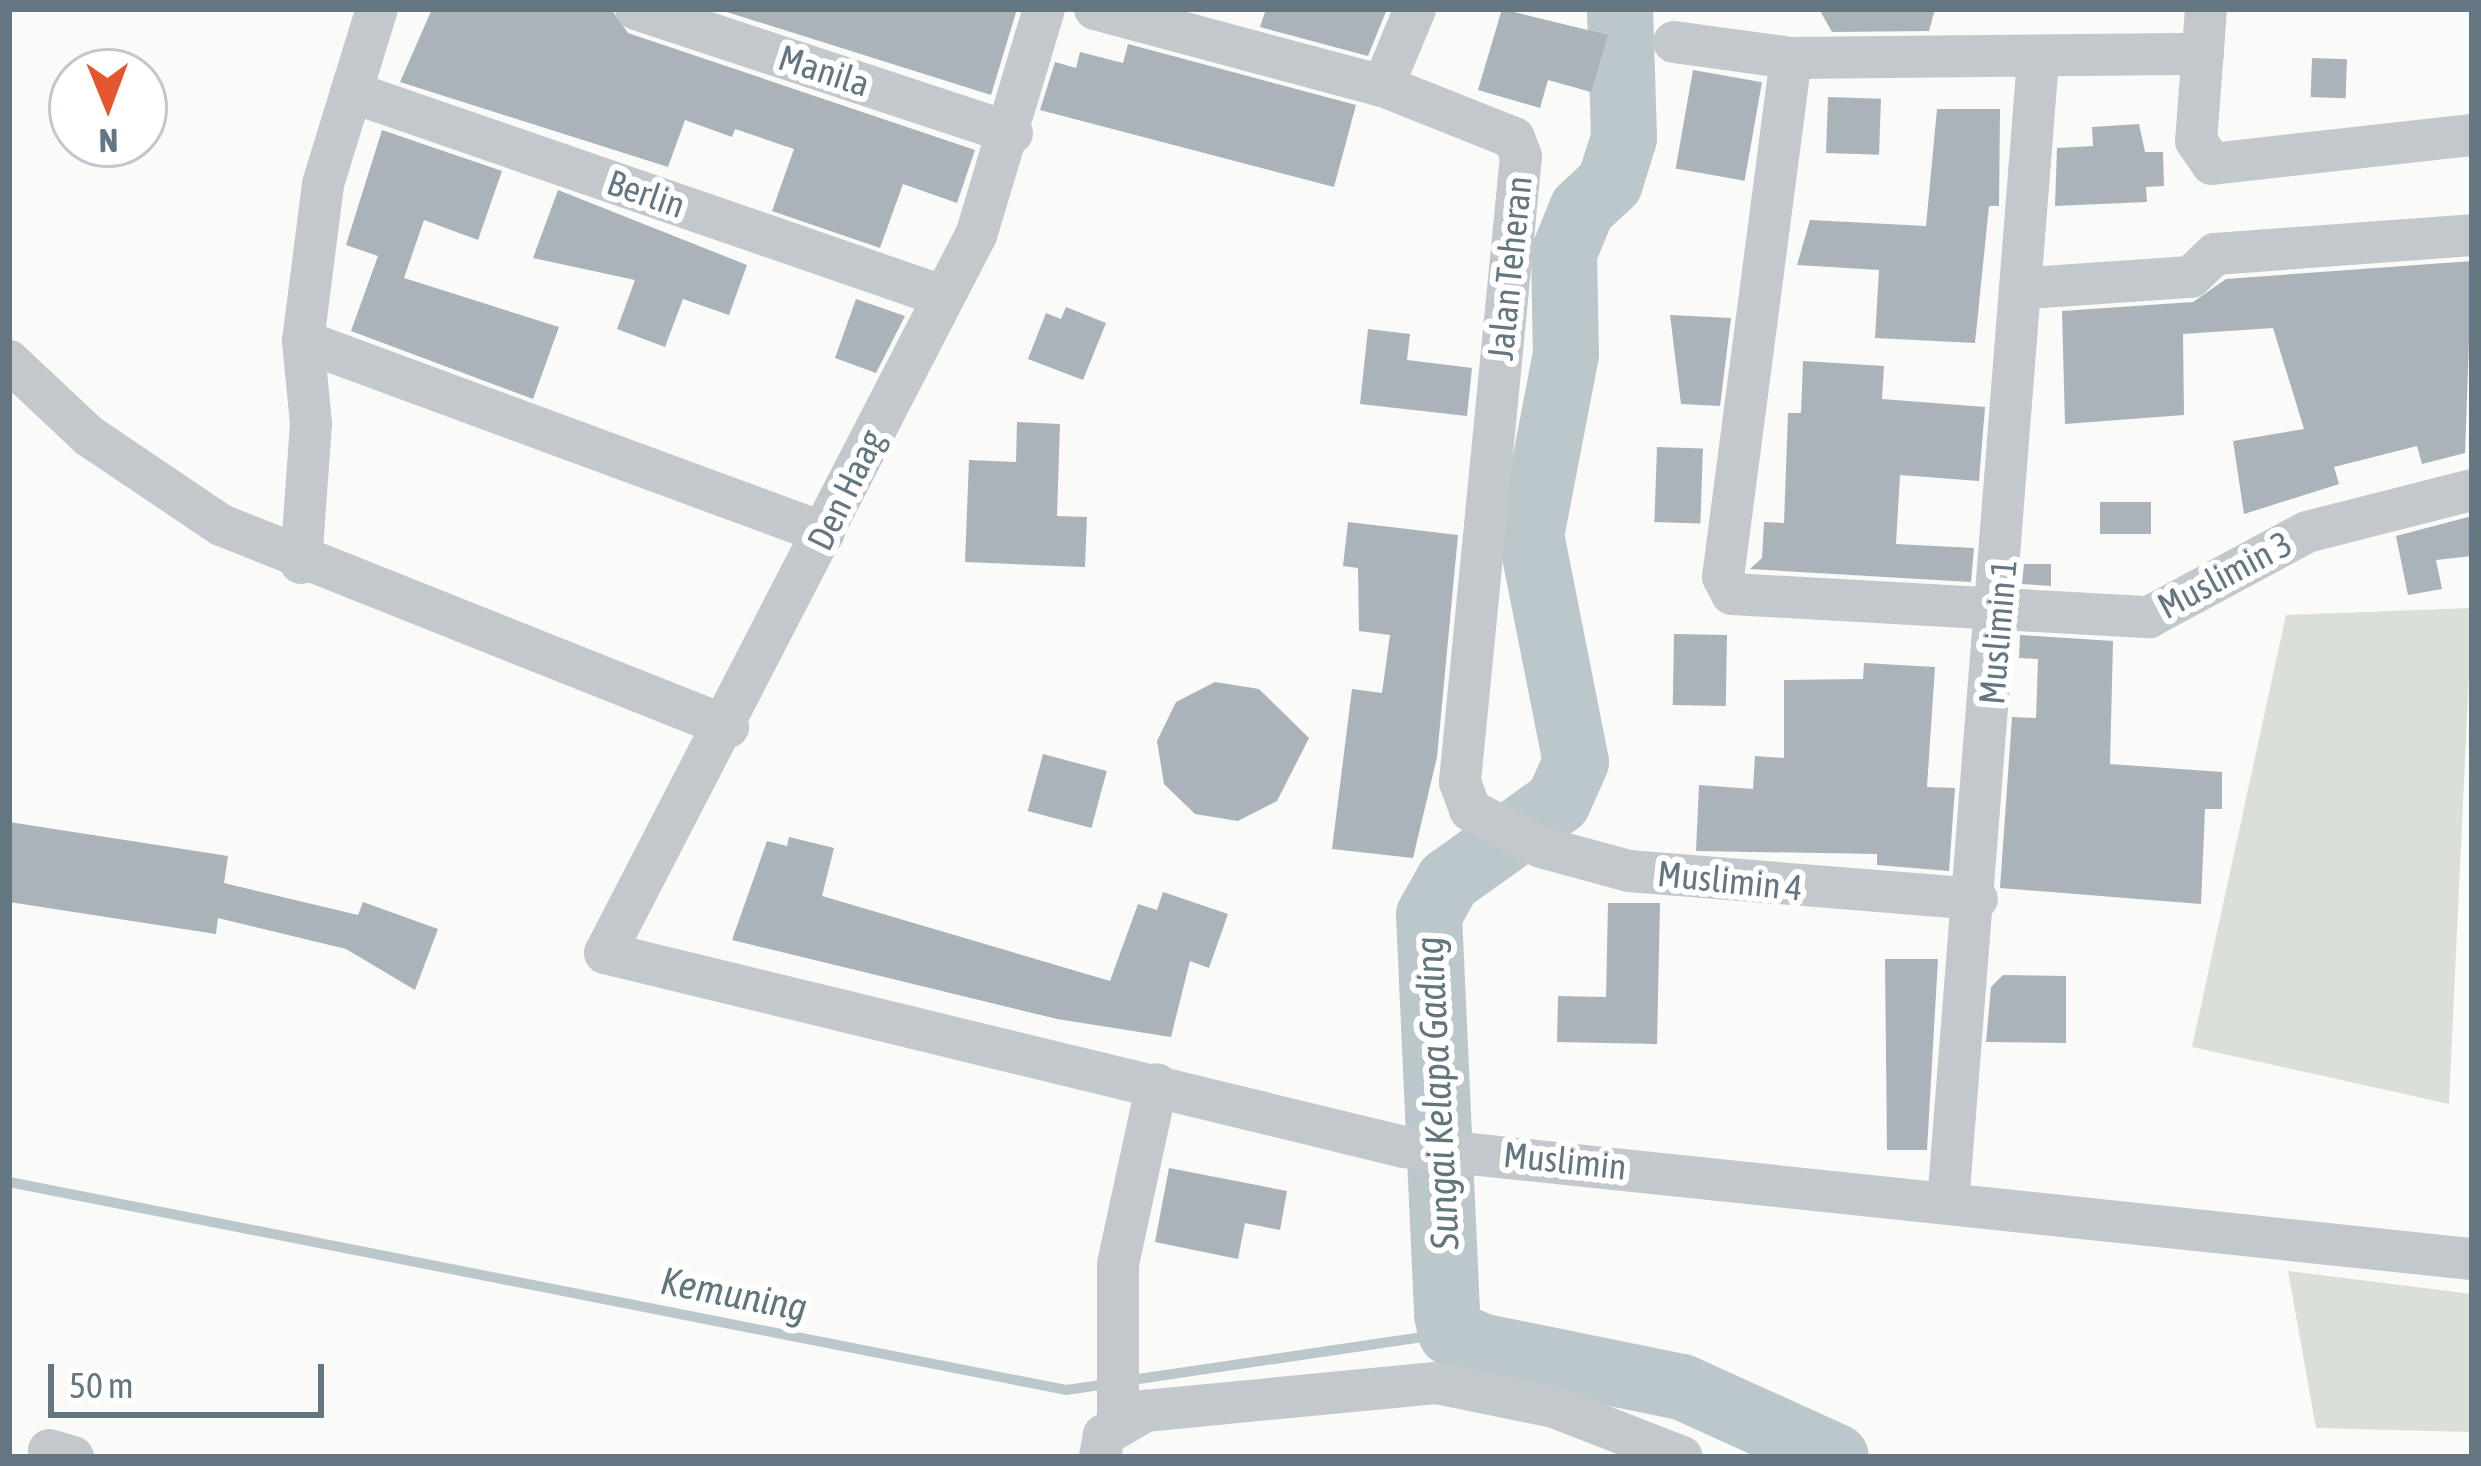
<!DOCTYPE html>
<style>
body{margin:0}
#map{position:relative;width:2481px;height:1466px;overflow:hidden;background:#fafaf8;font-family:"Asap Condensed",sans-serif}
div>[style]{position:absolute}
.green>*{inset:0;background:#dadfd7}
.stream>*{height:10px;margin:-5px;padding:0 5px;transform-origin:5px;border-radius:5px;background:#bbc7cb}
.river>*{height:66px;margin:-33px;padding:0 33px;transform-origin:33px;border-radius:33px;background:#bbc7cb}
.building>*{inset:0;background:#aab3b9;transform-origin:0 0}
.minor>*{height:42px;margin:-21px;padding:0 21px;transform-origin:21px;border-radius:21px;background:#c3c8cc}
span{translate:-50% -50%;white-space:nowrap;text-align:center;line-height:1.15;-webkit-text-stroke:12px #fff;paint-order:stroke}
.street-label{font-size:36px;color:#657683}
.water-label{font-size:39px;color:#60757c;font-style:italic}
.frame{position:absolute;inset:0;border:12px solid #657683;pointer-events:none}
.north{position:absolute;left:48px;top:48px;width:120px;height:120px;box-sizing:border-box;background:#fff;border:3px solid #c1c8cd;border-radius:50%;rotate:179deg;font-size:33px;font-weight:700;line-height:48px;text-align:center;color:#657683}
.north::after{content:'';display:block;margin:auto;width:42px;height:54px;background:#e4572e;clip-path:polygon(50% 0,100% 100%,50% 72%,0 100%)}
.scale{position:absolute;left:48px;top:1364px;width:276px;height:54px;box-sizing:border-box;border:6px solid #657683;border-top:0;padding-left:15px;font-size:36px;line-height:42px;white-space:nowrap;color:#657683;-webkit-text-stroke:9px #fff;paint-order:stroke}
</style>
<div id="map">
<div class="green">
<div style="clip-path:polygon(2472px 608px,2449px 1104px,2192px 1047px,2286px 615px)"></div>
<div style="clip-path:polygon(2288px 1271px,2472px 1294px,2472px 1432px,2316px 1428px)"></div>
</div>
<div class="stream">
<div style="left:9px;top:1182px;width:1077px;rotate:11.13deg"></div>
<div style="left:1066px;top:1390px;width:41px;rotate:-8.3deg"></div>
<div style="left:1125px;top:1381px;width:330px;rotate:-8.4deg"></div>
</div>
<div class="river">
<div style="left:1620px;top:9px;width:129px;rotate:88.2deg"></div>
<div style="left:1624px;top:138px;width:47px;rotate:107.3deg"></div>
<div style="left:1610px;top:183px;width:38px;rotate:137deg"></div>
<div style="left:1582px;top:209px;width:48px;rotate:112.2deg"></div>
<div style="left:1564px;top:253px;width:101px;rotate:88.9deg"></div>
<div style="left:1566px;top:354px;width:184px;rotate:100.9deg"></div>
<div style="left:1531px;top:535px;width:231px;rotate:78.8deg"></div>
<div style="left:1576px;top:762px;width:44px;rotate:114.2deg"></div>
<div style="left:1558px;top:802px;width:135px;rotate:144.3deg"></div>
<div style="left:1448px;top:881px;width:39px;rotate:119deg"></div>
<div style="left:1429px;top:915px;width:400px;rotate:87.4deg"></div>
<div style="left:1447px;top:1315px;width:18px;rotate:77deg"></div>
<div style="left:1451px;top:1333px;width:32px;rotate:24deg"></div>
<div style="left:1480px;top:1346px;width:206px;rotate:11.5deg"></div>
<div style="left:1682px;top:1387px;width:169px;rotate:24.4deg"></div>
</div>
<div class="building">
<div style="clip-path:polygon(432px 9px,611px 9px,628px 33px,975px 150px,957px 203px,903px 184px,880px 248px,772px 211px,794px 149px,735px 129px,732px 137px,685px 120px,668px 167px,400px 82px)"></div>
<div style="clip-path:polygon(717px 9px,1017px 9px,991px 95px)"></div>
<div style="clip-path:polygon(1266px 9px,1387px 9px,1368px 56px,1260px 27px)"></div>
<div style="clip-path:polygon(1502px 9px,1608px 35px,1591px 92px,1548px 80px,1540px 108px,1478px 90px)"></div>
<div style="clip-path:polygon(1819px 9px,1935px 9px,1929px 31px,1832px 32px)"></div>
<div style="clip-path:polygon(1128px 44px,1356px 105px,1334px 187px,1040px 110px,1055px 62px,1076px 68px,1080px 52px,1123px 63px)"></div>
<div style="left:2312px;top:58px;width:35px;height:39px;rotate:2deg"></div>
<div style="left:1693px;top:70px;width:70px;height:100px;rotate:10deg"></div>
<div style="left:1828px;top:97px;width:53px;height:56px;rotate:2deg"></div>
<div style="clip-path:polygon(1937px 109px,2000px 109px,1999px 206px,1989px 206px,1975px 343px,1875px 338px,1879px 270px,1797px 265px,1810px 220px,1926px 226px)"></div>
<div style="clip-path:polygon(2139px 124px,2145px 152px,2163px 152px,2164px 186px,2146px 187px,2147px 202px,2055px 206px,2057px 148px,2093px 146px,2092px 127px)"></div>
<div style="clip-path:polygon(382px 130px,502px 171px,478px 240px,424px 220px,404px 278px,559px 327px,533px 399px,351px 331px,378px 256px,346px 245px)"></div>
<div style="clip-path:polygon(558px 190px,747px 265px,729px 315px,683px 299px,665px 347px,617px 329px,635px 280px,533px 258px)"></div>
<div style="clip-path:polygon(2472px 261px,2465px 453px,2422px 464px,2417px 446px,2334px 467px,2339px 484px,2244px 514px,2233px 441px,2304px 429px,2273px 328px,2183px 334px,2184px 415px,2065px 424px,2062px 311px,2193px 302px,2226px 279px)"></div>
<div style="clip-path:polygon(856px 299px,905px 316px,876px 373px,835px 358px)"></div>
<div style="clip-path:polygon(1066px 307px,1106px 323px,1083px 380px,1028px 359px,1046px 313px,1061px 319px)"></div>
<div style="clip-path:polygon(1670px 315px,1731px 318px,1720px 406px,1681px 404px)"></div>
<div style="clip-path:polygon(1368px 329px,1410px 334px,1407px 360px,1472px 368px,1467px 416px,1360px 404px)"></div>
<div style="clip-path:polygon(1803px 361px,1884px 366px,1882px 399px,1985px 407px,1979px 481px,1900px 475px,1896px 544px,1974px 548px,1971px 582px,1750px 569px,1762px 558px,1764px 522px,1784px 523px,1788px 413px,1801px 413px)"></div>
<div style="clip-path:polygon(1017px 422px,1060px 424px,1057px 516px,1087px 517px,1085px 567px,965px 562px,969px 460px,1016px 462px)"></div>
<div style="left:1657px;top:447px;width:46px;height:75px;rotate:2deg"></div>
<div style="left:2100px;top:502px;width:51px;height:32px"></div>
<div style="clip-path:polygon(2472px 516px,2472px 556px,2436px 560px,2442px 589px,2408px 595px,2396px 536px)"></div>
<div style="clip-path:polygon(1348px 522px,1458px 535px,1437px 757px,1413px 858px,1332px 849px,1352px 689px,1382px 693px,1390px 635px,1359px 631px,1358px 568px,1343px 566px)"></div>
<div style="clip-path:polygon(2024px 564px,2051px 564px,2051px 586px,2022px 584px)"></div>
<div style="left:1674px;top:634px;width:53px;height:71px;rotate:1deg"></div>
<div style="clip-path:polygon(2020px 635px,2113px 641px,2110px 764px,2222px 772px,2222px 809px,2205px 809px,2201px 904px,2000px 888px,2012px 717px,2036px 718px,2038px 659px,2019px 658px)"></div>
<div style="clip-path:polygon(1864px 663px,1935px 667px,1927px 787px,1955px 788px,1949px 871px,1877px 865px,1877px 854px,1696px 851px,1699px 785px,1753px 789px,1755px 756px,1784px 758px,1784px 680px,1863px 679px)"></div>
<div style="clip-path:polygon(1215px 682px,1259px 689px,1309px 738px,1277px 801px,1238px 821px,1195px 814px,1164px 784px,1157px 741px,1176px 702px)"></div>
<div style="left:1043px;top:754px;width:66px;height:59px;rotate:15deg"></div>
<div style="clip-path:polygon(9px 822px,228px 856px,224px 883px,358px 915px,363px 902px,438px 929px,415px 990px,346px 949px,218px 918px,216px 934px,9px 902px)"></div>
<div style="clip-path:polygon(789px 837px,834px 848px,822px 896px,1110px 981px,1138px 904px,1157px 910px,1163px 892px,1228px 914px,1209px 968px,1190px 961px,1171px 1037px,1057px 1019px,732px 940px,767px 841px,787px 846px)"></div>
<div style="clip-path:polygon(1608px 903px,1660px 903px,1657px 1044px,1557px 1042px,1558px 996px,1606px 997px)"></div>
<div style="clip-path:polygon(1885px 959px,1938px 959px,1927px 1150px,1887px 1150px)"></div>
<div style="clip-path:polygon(2003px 975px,2066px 976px,2066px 1043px,1986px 1042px,1991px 987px)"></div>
<div style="clip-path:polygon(1169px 1168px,1287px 1191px,1280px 1230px,1245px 1223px,1238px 1259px,1155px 1242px)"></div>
</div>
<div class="minor">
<div style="left:636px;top:9px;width:396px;rotate:18.3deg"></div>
<div style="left:1044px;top:9px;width:236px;rotate:106.7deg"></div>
<div style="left:976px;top:235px;width:808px;rotate:117.33deg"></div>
<div style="left:605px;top:953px;width:822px;rotate:13.65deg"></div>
<div style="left:1404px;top:1147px;width:1074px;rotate:5.99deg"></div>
<div style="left:1095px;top:9px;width:298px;rotate:15deg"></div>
<div style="left:1383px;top:86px;width:141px;rotate:21.7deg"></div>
<div style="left:1514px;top:138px;width:19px;rotate:69deg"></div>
<div style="left:1521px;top:156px;width:629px;rotate:95.57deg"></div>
<div style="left:1460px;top:782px;width:30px;rotate:70deg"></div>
<div style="left:1470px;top:810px;width:80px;rotate:27.5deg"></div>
<div style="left:1541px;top:847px;width:91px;rotate:15.3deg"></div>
<div style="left:1629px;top:871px;width:349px;rotate:4.6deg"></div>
<div style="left:2206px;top:9px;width:132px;rotate:94.3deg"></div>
<div style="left:2196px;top:141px;width:28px;rotate:55deg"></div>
<div style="left:2212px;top:164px;width:262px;rotate:-6.4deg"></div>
<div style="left:1674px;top:42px;width:118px;rotate:7.8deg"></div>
<div style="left:1791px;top:58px;width:412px;rotate:-0.6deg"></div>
<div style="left:1791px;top:58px;width:523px;rotate:97.46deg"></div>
<div style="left:1723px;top:577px;width:19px;rotate:62deg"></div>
<div style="left:1732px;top:594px;width:418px;rotate:3.2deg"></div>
<div style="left:2149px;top:617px;width:179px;rotate:-28.3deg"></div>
<div style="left:2307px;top:532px;width:170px;rotate:-14.3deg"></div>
<div style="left:1383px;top:86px;width:83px;rotate:-67.4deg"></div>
<div style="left:351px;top:92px;width:625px;rotate:19.04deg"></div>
<div style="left:2028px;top:288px;width:163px;rotate:-3.9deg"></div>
<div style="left:2191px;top:277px;width:33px;rotate:-44deg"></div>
<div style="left:2215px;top:254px;width:258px;rotate:-4.2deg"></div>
<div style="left:303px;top:341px;width:555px;rotate:20.23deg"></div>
<div style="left:9px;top:361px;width:110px;rotate:43.2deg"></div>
<div style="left:89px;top:436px;width:159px;rotate:34deg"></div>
<div style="left:221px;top:525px;width:546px;rotate:21.72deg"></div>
<div style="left:301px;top:563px;width:139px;rotate:-85.9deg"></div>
<div style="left:311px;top:424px;width:83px;rotate:-95.5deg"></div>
<div style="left:303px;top:341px;width:158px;rotate:-82.7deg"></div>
<div style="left:323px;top:184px;width:183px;rotate:-72.9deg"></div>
<div style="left:1948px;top:1203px;width:1147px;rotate:-85.5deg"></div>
<div style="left:1118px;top:1422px;width:158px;rotate:-90deg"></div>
<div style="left:1118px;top:1264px;width:184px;rotate:-77.8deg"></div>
<div style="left:49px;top:1450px;width:25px;rotate:16deg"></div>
<div style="left:1100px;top:1457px;width:22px;rotate:-80deg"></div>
<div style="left:1104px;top:1435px;width:48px;rotate:-30.3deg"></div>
<div style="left:1145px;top:1411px;width:292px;rotate:-5.5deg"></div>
<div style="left:1436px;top:1383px;width:120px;rotate:11.5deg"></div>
<div style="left:1554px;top:1407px;width:137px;rotate:21.3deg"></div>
</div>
<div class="street-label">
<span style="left:824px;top:71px;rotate:18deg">Manila</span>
<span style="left:646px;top:194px;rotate:19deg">Berlin</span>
<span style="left:1510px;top:268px;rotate:-84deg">Jalan Teheran</span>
<span style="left:846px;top:490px;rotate:-64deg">Den Haag</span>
<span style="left:2225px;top:575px;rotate:-28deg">Muslimin 3</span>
<span style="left:1998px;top:632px;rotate:-85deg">Muslimin 1</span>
<span style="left:1730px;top:881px;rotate:6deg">Muslimin 4</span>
<span style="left:1565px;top:1161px;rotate:6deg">Muslimin</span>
</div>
<div class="water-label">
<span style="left:1437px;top:1093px;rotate:-93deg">Sungai Kelapa Gading</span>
<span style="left:734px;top:1294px;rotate:11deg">Kemuning</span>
</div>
<div class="frame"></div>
<div class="north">N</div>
<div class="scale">50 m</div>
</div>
